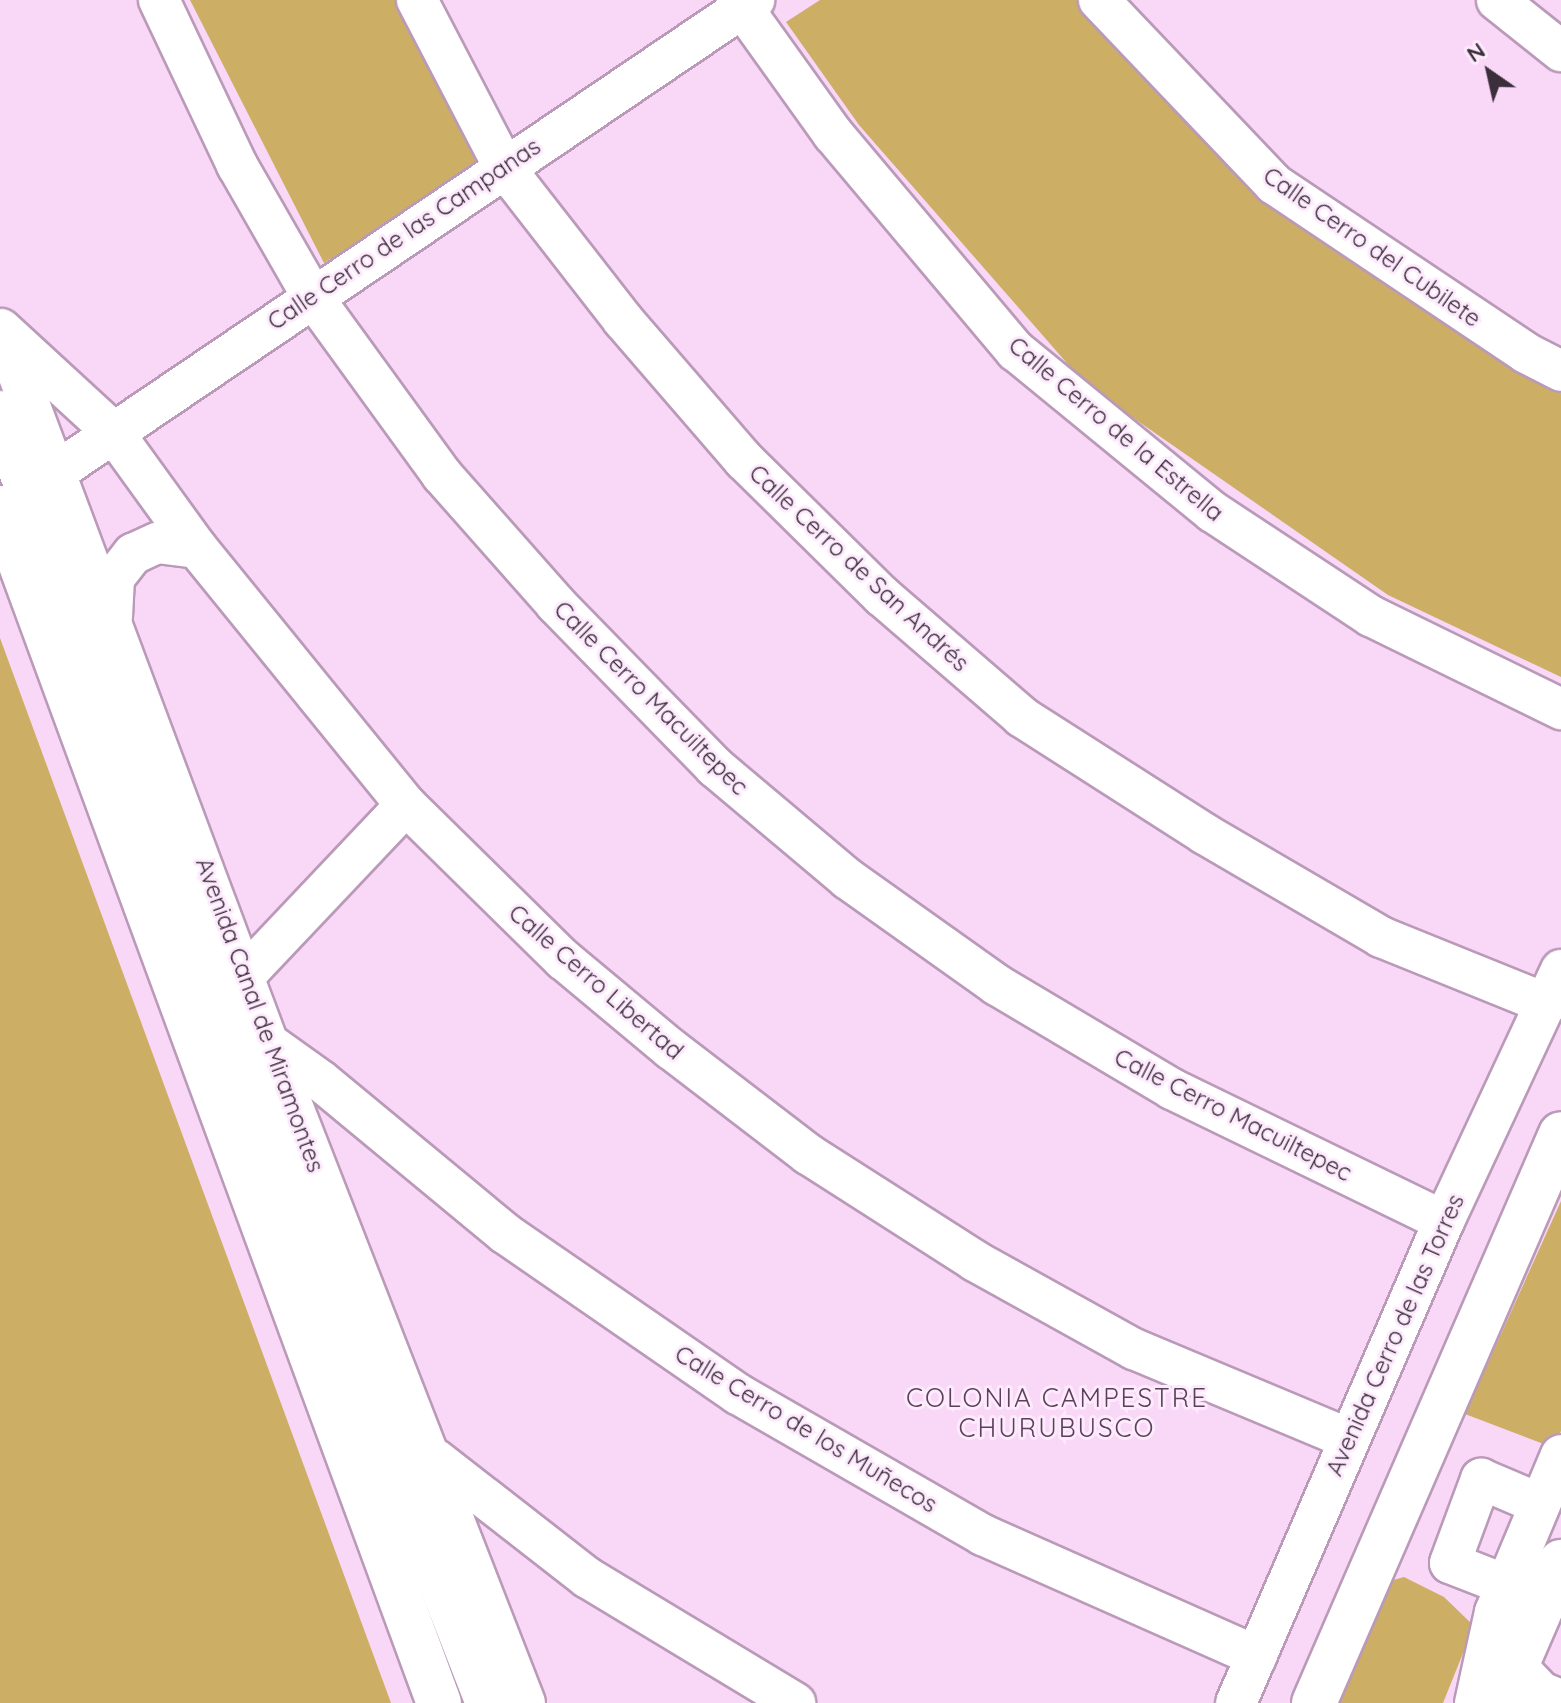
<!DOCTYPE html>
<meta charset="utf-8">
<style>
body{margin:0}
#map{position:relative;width:1561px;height:1703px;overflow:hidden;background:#f9d8f7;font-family:Quicksand,sans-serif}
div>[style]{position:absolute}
.green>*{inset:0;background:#ccae65}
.roads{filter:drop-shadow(2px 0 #ba9ab8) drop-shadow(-2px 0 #ba9ab8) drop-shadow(0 2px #ba9ab8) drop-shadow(0 -2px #ba9ab8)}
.minor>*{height:40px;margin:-20px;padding:0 20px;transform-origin:20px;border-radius:20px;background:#fff}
.major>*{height:44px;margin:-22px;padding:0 22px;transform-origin:22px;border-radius:22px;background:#fff}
span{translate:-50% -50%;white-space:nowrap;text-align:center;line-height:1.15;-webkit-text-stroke:6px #feeafd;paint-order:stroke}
.street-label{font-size:24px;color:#3c2f3c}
.neighbourhood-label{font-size:26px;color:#5b405a;letter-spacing:2px}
.north{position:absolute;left:1449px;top:32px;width:80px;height:80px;-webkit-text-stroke:6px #feeafd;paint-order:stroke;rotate:326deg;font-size:22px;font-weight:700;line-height:32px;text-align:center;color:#3c2f3c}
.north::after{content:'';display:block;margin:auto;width:28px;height:36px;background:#3c2f3c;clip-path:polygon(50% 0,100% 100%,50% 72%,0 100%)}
</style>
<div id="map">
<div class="green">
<div style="clip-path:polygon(190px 0,412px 0,494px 153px,324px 263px)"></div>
<div style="clip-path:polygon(820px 0,1089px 0,1270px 188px,1561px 380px,1561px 677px,1388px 595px,1086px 385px,859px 125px,786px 22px)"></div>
<div style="clip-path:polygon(0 638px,391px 1703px,0 1703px)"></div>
<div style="clip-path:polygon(1561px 1201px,1561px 1431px,1554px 1448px,1465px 1414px)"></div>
<div style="clip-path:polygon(1404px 1577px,1444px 1597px,1474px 1626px,1443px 1703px,1331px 1703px,1390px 1581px)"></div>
</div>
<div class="roads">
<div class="minor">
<div style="left:159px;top:0;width:183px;rotate:64.7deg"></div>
<div style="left:237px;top:165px;width:151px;rotate:60.2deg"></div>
<div style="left:312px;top:296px;width:221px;rotate:54deg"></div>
<div style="left:442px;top:475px;width:172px;rotate:48.5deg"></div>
<div style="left:556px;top:604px;width:228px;rotate:45.7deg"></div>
<div style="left:715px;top:767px;width:174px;rotate:40.1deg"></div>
<div style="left:848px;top:879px;width:183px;rotate:35.4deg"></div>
<div style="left:997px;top:985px;width:204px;rotate:30.7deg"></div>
<div style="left:1172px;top:1089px;width:302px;rotate:25.9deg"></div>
<div style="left:417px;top:0;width:188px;rotate:62.5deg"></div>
<div style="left:504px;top:167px;width:194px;rotate:52.1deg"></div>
<div style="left:623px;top:320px;width:185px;rotate:49.2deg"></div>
<div style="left:744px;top:460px;width:194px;rotate:44.6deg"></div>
<div style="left:882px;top:596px;width:185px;rotate:40.8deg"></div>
<div style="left:1022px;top:717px;width:217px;rotate:32.6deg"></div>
<div style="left:1205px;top:834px;width:204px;rotate:30.3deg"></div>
<div style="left:1381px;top:937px;width:179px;rotate:22deg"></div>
<div style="left:737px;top:0;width:165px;rotate:54.4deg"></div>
<div style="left:833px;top:134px;width:284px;rotate:49.9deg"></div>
<div style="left:1016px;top:351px;width:254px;rotate:39.3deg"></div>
<div style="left:1213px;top:512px;width:189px;rotate:33.4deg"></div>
<div style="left:1371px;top:616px;width:212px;rotate:26.1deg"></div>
<div style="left:1099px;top:0;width:254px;rotate:46.4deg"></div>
<div style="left:1274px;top:184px;width:303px;rotate:33.8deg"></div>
<div style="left:1526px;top:353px;width:39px;rotate:27deg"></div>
<div style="left:1497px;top:0;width:82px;rotate:38.6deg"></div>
<div style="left:1px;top:329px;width:152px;rotate:42.6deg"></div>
<div style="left:113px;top:432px;width:143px;rotate:54.1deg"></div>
<div style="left:197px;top:548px;width:331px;rotate:50.9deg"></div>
<div style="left:406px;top:805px;width:221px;rotate:44.5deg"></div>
<div style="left:564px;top:960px;width:139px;rotate:39.8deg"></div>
<div style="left:671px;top:1049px;width:173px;rotate:37.5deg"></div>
<div style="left:808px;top:1154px;width:198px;rotate:32.6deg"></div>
<div style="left:975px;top:1261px;width:182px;rotate:29deg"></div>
<div style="left:1134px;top:1349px;width:233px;rotate:22.7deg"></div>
<div style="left:5px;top:339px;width:752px;rotate:69.52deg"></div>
<div style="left:268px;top:1043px;width:708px;rotate:68.72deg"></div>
<div style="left:56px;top:472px;width:843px;rotate:-34.07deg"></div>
<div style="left:112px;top:617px;width:39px;rotate:-87deg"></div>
<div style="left:114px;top:578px;width:31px;rotate:-52deg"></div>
<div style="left:133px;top:554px;width:26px;rotate:-25deg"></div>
<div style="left:157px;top:543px;width:40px;rotate:7.1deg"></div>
<div style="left:245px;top:975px;width:234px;rotate:-46.6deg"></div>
<div style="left:268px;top:1043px;width:65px;rotate:35.6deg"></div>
<div style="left:321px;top:1081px;width:240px;rotate:39.6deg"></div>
<div style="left:506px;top:1234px;width:282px;rotate:34.6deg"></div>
<div style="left:738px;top:1394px;width:283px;rotate:29.9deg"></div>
<div style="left:983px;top:1535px;width:299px;rotate:23.9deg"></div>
<div style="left:435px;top:1459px;width:194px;rotate:37.9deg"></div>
<div style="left:588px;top:1578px;width:242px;rotate:31.1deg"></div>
<div style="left:1506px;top:1585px;width:60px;rotate:-158.6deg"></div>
<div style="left:1450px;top:1563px;width:90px;rotate:-69.7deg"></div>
<div style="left:1481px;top:1479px;width:64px;rotate:23deg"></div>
<div style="left:1516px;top:1666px;width:36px;rotate:46deg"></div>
<div style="left:1541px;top:1692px;width:22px;rotate:22deg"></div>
<div style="left:1236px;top:1703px;width:525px;rotate:-66.66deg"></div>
<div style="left:1444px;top:1221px;width:277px;rotate:-65deg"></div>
<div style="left:1475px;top:1703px;width:93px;rotate:-77.6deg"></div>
<div style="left:1495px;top:1612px;width:170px;rotate:-67.2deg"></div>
</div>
<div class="major">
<div style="left:0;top:413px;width:609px;rotate:70.02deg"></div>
<div style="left:208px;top:985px;width:771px;rotate:68.7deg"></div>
<div style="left:0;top:508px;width:1273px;rotate:69.83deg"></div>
<div style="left:1314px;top:1703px;width:620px;rotate:-66.53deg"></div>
<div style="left:1500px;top:1703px;width:154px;rotate:-66.6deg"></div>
</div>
</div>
<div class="street-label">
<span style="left:404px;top:234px;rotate:-34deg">Calle Cerro de las Campanas</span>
<span style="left:1372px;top:247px;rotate:35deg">Calle Cerro del Cubilete</span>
<span style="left:1116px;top:429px;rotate:40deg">Calle Cerro de la Estrella</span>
<span style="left:859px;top:568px;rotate:43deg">Calle Cerro de San Andrés</span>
<span style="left:651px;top:698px;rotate:45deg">Calle Cerro Macuiltepec</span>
<span style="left:596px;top:982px;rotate:41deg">Calle Cerro Libertad</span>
<span style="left:260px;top:1015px;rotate:70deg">Avenida Canal de Miramontes</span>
<span style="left:1233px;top:1115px;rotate:27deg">Calle Cerro Macuiltepec</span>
<span style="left:1395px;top:1335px;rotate:-66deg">Avenida Cerro de las Torres</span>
<span style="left:806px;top:1429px;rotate:31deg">Calle Cerro de los Muñecos</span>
</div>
<div class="neighbourhood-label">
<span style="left:1057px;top:1413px">COLONIA CAMPESTRE<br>CHURUBUSCO</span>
</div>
<div class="north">N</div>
</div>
